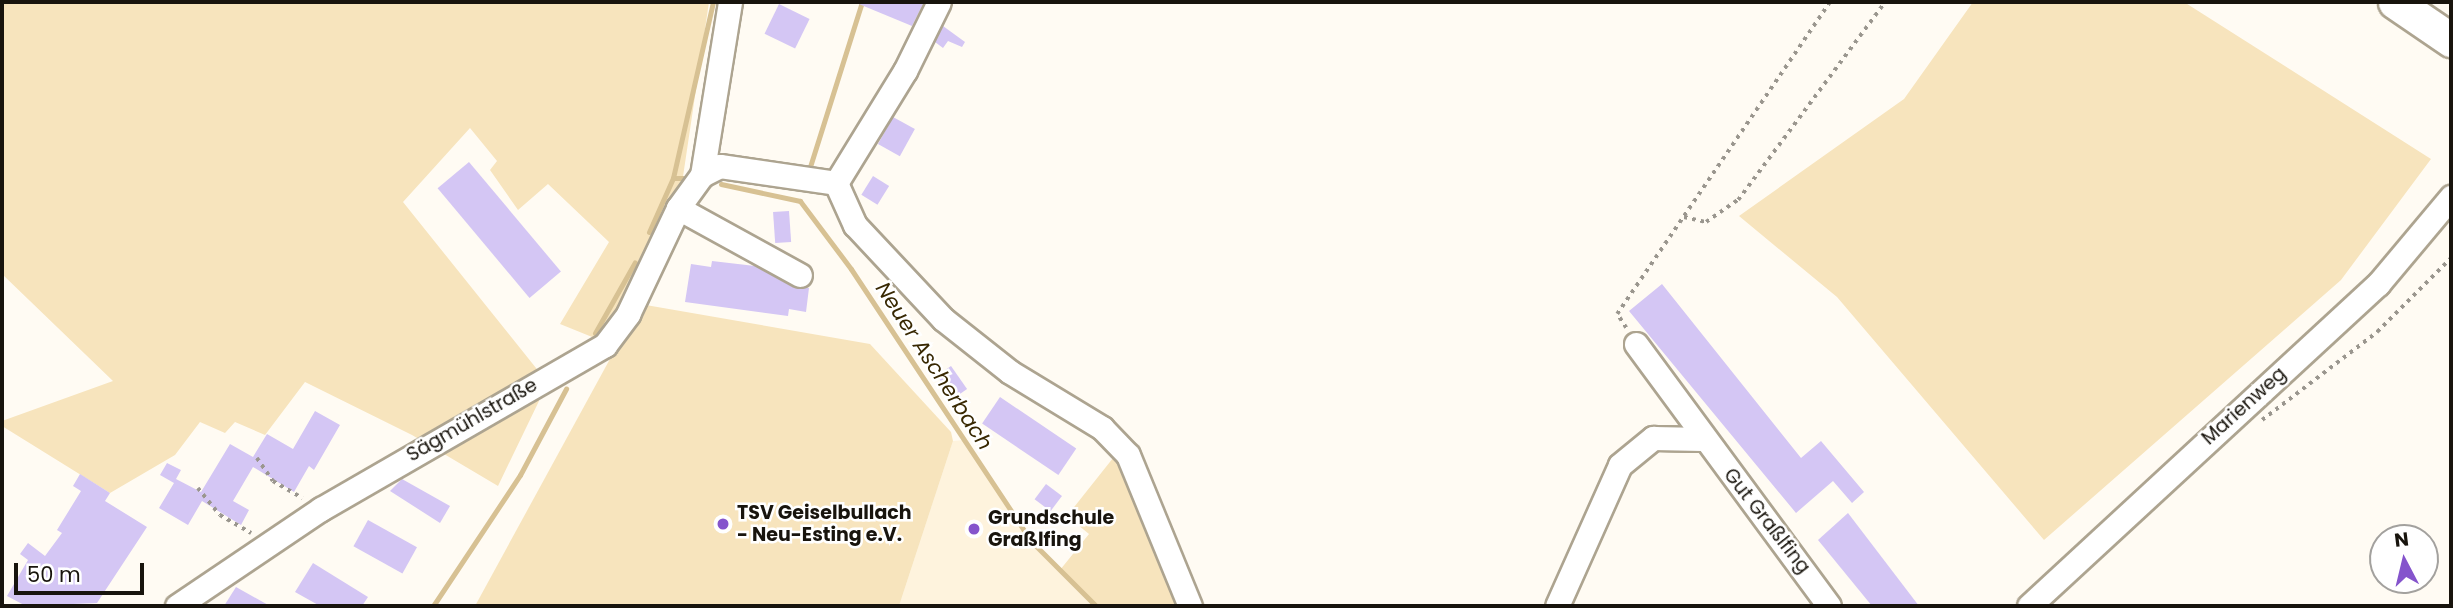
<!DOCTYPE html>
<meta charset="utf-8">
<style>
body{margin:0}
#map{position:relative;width:2453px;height:608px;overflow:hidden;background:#fffbf3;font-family:Poppins,sans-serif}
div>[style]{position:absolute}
.built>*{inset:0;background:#fef3dd}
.green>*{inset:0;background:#f7e4bd}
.stream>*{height:5px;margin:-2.5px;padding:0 2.5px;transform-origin:2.5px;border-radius:2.5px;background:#d7c193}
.building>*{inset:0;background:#d4c6f4;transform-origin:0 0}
.path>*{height:3.5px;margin-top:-1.75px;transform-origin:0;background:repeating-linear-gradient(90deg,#9a968e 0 3.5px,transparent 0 8.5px)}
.roads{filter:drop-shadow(2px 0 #ada490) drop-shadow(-2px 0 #ada490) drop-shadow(0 2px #ada490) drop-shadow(0 -2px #ada490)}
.minor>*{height:23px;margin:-11.5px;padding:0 11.5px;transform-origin:11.5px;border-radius:11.5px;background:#fff}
.highway>*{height:33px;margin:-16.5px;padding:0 16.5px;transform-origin:16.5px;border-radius:16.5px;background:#fff}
.dots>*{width:19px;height:19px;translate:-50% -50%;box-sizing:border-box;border:4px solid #fff;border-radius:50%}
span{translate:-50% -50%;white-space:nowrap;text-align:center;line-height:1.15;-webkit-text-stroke:5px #fff;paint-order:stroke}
.street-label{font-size:19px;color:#18140d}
.poi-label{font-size:19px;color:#18140d;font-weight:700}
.left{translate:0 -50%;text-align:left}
.water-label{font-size:21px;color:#382802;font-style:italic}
.frame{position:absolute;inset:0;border:4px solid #18140d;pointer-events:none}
.north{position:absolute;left:2369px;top:524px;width:70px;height:70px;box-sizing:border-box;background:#fff;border:2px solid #a3a19e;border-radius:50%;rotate:353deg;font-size:19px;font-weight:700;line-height:28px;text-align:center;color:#18140d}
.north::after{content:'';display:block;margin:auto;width:24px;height:32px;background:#8554cc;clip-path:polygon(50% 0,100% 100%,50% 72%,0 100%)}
.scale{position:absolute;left:14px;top:563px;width:130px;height:32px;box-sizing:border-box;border:4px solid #18140d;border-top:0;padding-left:9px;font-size:21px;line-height:24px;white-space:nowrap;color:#18140d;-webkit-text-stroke:5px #fff;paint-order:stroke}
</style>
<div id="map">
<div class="built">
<div style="clip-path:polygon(964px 440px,1032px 542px,1096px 606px,899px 606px,953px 441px)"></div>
</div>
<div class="green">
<div style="clip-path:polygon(2px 2px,709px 2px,681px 190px,602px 341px,560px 324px,609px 242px,548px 184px,518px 210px,490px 170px,497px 161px,470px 128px,403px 202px,540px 373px,539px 401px,498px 486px,412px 435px,305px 382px,265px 435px,235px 422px,225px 433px,200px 422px,175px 455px,110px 493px,2px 426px,2px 421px,113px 381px,2px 274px)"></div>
<div style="clip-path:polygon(1973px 2px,2184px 2px,2431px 159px,2341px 280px,2044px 540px,1837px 297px,1739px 216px,1904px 99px)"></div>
<div style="clip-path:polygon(640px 304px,870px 344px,951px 432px,953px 441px,899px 606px,475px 606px)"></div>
<div style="clip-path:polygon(1121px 448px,1190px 606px,1096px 606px,1060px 570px,1089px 534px,1067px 516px)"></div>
</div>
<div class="stream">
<div style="left:808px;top:173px;width:179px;rotate:-72.5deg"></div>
<div style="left:683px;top:178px;width:10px;rotate:180deg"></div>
<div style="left:673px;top:178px;width:180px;rotate:-77.2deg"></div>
<div style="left:721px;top:184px;width:81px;rotate:12.1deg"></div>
<div style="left:800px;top:201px;width:85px;rotate:53.1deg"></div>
<div style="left:851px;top:269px;width:328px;rotate:56.5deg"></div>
<div style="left:1032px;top:542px;width:91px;rotate:45deg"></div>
<div style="left:649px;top:232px;width:59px;rotate:-66deg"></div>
<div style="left:595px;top:333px;width:81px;rotate:-60.6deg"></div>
<div style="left:433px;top:606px;width:157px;rotate:-56.4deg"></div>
<div style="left:520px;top:475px;width:98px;rotate:-61.9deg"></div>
</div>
<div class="building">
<div style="clip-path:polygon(854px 2px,924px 2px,912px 26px)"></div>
<div style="left:779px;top:4px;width:34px;height:33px;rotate:26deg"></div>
<div style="clip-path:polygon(943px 26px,965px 42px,962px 47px,948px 41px,943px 48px,935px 42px)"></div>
<div style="left:893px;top:117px;width:25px;height:31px;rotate:29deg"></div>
<div style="left:469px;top:162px;width:143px;height:41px;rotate:50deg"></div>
<div style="left:873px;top:176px;width:19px;height:22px;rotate:32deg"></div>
<div style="left:789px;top:211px;width:31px;height:16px;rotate:86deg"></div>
<div style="clip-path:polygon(712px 261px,755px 266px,793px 287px,809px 288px,806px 312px,789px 309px,788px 316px,685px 302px,691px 264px,711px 267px)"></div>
<div style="clip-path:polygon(1662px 284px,1801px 458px,1821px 441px,1864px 492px,1852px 503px,1833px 481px,1796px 513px,1629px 311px)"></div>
<div style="left:951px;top:366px;width:28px;height:17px;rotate:55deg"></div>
<div style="left:1000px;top:397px;width:92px;height:32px;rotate:34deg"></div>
<div style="clip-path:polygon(315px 411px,340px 425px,314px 470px,309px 466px,294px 492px,253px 467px,233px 501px,249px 510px,241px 525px,202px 501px,188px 525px,159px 508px,174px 483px,160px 475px,167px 463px,181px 470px,176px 479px,201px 492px,230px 444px,253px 457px,267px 434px,293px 449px)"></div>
<div style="clip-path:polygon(80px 474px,110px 493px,105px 501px,147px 527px,97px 603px,26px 606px,7px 596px,28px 560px,20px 554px,28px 543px,45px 556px,62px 533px,57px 530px,81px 491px,73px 486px)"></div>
<div style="clip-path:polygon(402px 479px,450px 506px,440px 523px,390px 491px)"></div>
<div style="left:1046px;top:484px;width:20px;height:19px;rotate:37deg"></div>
<div style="clip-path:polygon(1848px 513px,1919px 606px,1872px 606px,1818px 540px)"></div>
<div style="left:368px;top:520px;width:56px;height:30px;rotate:29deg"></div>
<div style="clip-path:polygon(313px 563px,368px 597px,362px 606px,320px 606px,295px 592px)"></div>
<div style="clip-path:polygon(236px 587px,270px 606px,224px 606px)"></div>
</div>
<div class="path">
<div style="left:1684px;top:217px;width:23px;rotate:13deg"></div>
<div style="left:1706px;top:222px;width:39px;rotate:-35deg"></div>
<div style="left:1738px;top:200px;width:247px;rotate:-53.4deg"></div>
<div style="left:1626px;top:328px;width:17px;rotate:-123deg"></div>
<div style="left:1617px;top:314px;width:378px;rotate:-55.7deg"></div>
<div style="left:2262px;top:420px;width:145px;rotate:-37.4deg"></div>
<div style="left:2377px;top:332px;width:105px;rotate:-45deg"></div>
<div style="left:257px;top:458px;width:28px;rotate:55deg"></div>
<div style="left:273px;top:481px;width:34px;rotate:30deg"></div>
<div style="left:198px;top:488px;width:35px;rotate:51deg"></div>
<div style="left:220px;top:515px;width:36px;rotate:30deg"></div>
</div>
<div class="roads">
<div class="minor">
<div style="left:702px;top:175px;width:20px;rotate:-27deg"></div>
<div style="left:720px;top:166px;width:117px;rotate:8.3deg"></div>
<div style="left:836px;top:183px;width:46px;rotate:65.7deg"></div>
<div style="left:855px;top:225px;width:129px;rotate:46.9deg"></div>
<div style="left:943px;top:319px;width:85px;rotate:38.3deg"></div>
<div style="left:1010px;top:372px;width:108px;rotate:31.3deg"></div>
<div style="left:1102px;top:428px;width:37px;rotate:46deg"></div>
<div style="left:1128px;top:455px;width:163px;rotate:67.7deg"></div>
<div style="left:836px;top:183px;width:132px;rotate:-58.4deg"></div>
<div style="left:905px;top:71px;width:77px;rotate:-63.8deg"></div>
<div style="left:678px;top:208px;width:139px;rotate:28.8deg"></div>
<div style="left:1636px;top:344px;width:325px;rotate:53.6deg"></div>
<div style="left:177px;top:606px;width:174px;rotate:-34deg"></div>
<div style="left:321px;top:509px;width:328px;rotate:-30deg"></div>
<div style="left:605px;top:345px;width:39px;rotate:-53deg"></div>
<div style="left:628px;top:314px;width:117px;rotate:-64.7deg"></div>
<div style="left:678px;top:208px;width:41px;rotate:-54deg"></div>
<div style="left:702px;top:175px;width:175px;rotate:-80.8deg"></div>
<div style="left:1557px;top:606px;width:154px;rotate:-65.9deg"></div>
<div style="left:1620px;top:465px;width:43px;rotate:-39.3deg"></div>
<div style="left:1653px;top:438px;width:49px;rotate:1.2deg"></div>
<div style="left:2029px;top:606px;width:475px;rotate:-42.7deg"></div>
<div style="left:2378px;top:284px;width:114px;rotate:-50deg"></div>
</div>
<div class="highway">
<div style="left:2395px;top:2px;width:68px;rotate:34.2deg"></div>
</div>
</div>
<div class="dots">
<div style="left:723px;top:524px;background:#8554cc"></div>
<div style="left:974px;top:529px;background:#8554cc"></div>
</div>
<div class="street-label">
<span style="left:2244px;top:406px;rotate:-42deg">Marienweg</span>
<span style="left:472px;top:420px;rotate:-30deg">Sägmühlstraße</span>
<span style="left:1767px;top:521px;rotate:52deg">Gut Graßlfing</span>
</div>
<div class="poi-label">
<span class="left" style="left:737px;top:524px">TSV Geiselbullach<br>- Neu-Esting e.V.</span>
<span class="left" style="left:988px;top:529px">Grundschule<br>Graßlfing</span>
</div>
<div class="water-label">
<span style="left:934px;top:366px;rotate:57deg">Neuer Ascherbach</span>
</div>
<div class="frame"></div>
<div class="north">N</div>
<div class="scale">50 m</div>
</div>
